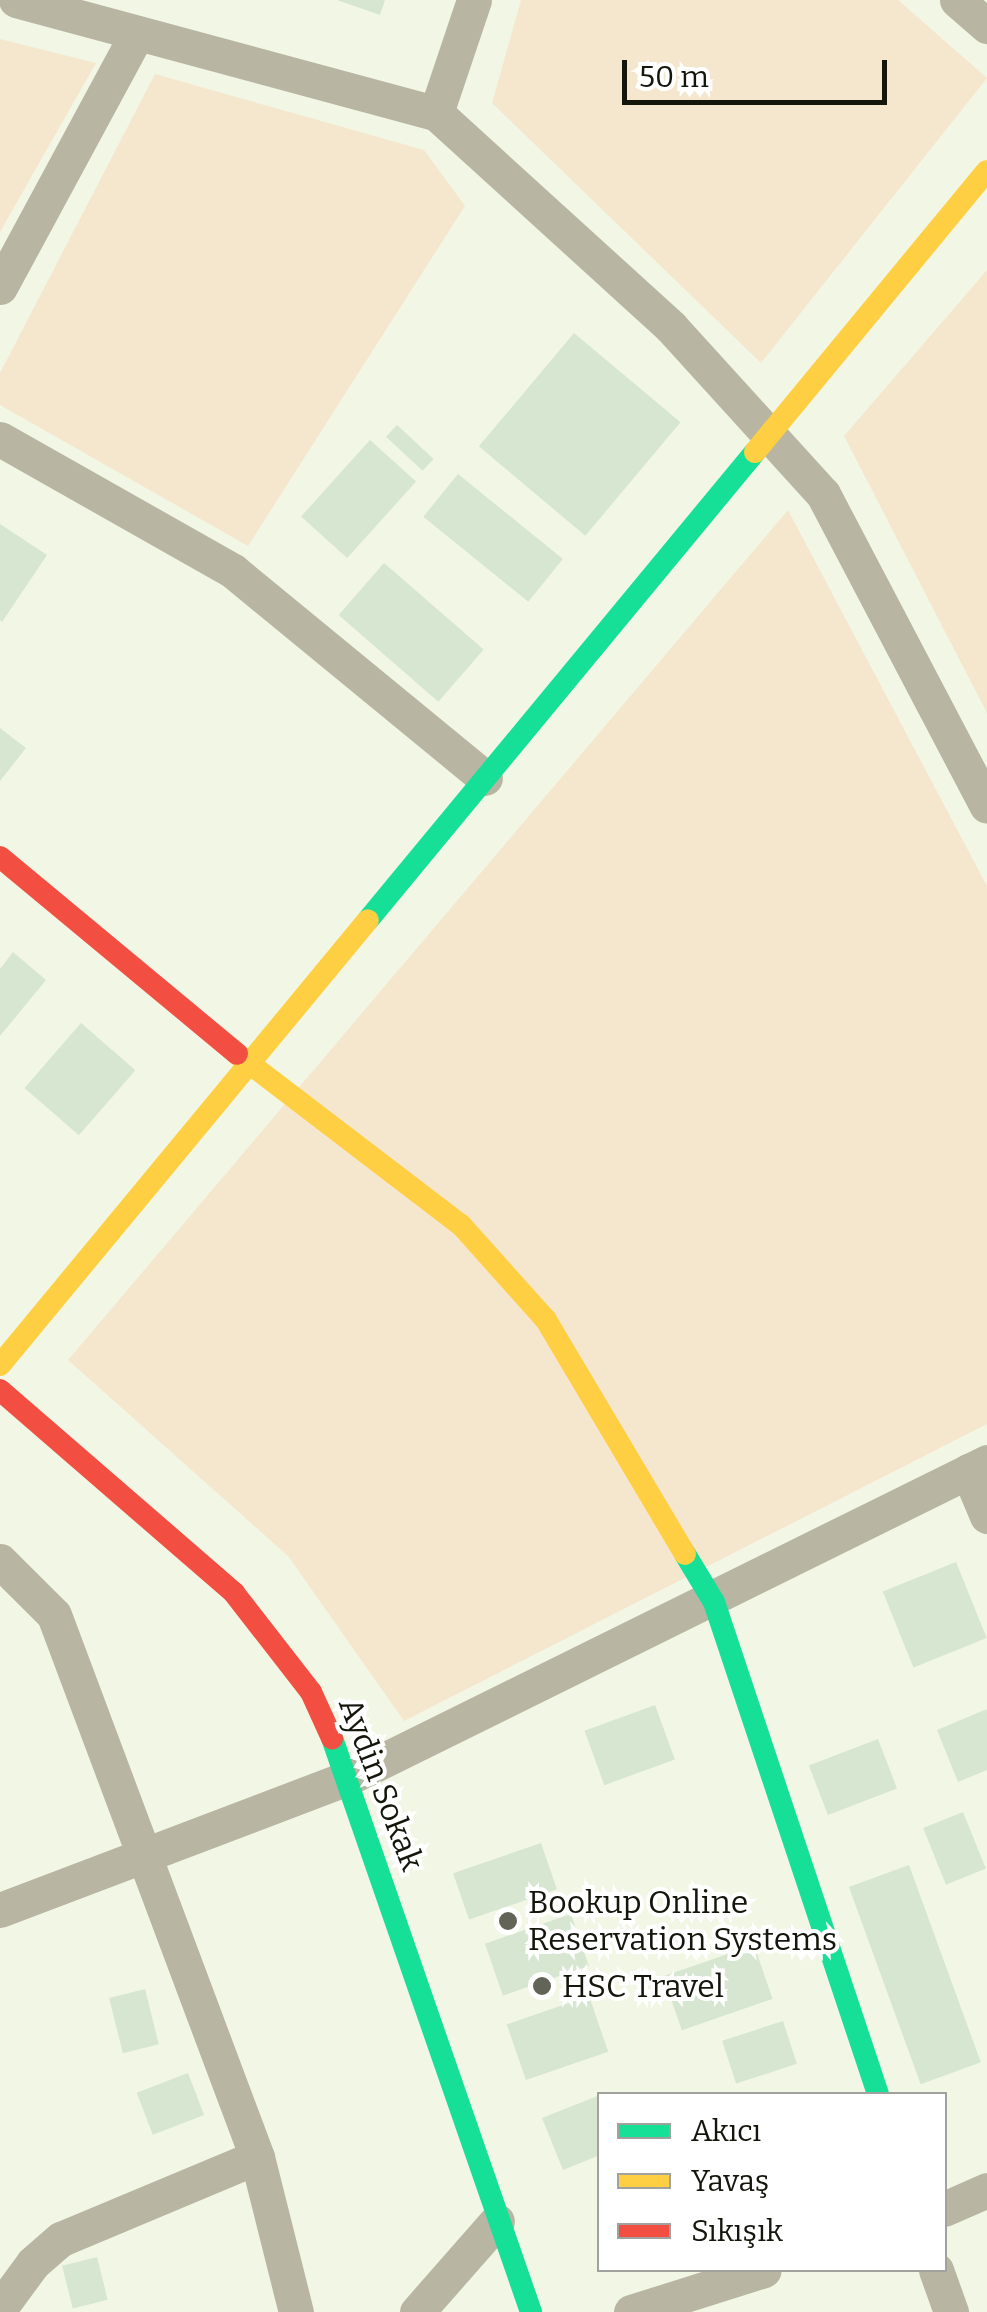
<!DOCTYPE html>
<meta charset="utf-8">
<style>
body{margin:0}
#map{position:relative;width:987px;height:2312px;overflow:hidden;background:#f2f6e5;font-family:Bitter,serif}
div>[style]{position:absolute}
.green>*{inset:0;background:#f5e7ce}
.building>*{inset:0;background:#d6e6d0;transform-origin:0 0}
.street>*{height:35px;margin:-17.5px;padding:0 17.5px;transform-origin:17.5px;border-radius:17.5px;background:#b8b5a2}
.fast>*{height:22px;margin:-11px;padding:0 11px;transform-origin:11px;border-radius:11px;background:#16e098}
.slow>*{height:22px;margin:-11px;padding:0 11px;transform-origin:11px;border-radius:11px;background:#ffcf43}
.jam>*{height:22px;margin:-11px;padding:0 11px;transform-origin:11px;border-radius:11px;background:#f24e42}
.dots>*{width:28px;height:28px;translate:-50% -50%;box-sizing:border-box;border:5px solid #fff;border-radius:50%}
span{translate:-50% -50%;white-space:nowrap;text-align:center;line-height:1.15;-webkit-text-stroke:8px #fff;paint-order:stroke}
.street-label{font-size:32px;color:#14160b}
.poi-label{font-size:32px;color:#14160b}
.left{translate:0 -50%;text-align:left}
.legend{position:absolute;left:597px;top:2092px;width:350px;height:180px;box-sizing:border-box;background:#fff;border:2px solid #a1a29d;margin:0;padding:12px 18px;list-style:none;font-size:30px;color:#14160b}
.legend li{display:flex;align-items:center;gap:20px;height:50px}
.legend b{width:50px;border:2px solid #a1a29d}
.scale{position:absolute;left:622px;top:60px;width:265px;height:45px;box-sizing:border-box;border:5px solid #14160b;border-top:0;padding-left:12px;font-size:30px;line-height:35px;white-space:nowrap;color:#14160b;-webkit-text-stroke:8px #fff;paint-order:stroke}
</style>
<div id="map">
<div class="green">
<div style="clip-path:polygon(521px 0,898px 0,987px 78px,761px 363px,492px 103px)"></div>
<div style="clip-path:polygon(0 39px,96px 63px,0 232px)"></div>
<div style="clip-path:polygon(155px 74px,424px 150px,465px 206px,248px 546px,0 405px,0 373px)"></div>
<div style="clip-path:polygon(987px 270px,987px 713px,844px 436px)"></div>
<div style="clip-path:polygon(788px 510px,987px 886px,987px 1424px,404px 1721px,288px 1556px,68px 1360px)"></div>
</div>
<div class="building">
<div style="clip-path:polygon(337px 0,385px 0,380px 15px)"></div>
<div style="left:574px;top:333px;width:139px;height:148px;rotate:40deg"></div>
<div style="left:397px;top:425px;width:50px;height:16px;rotate:43deg"></div>
<div style="left:370px;top:440px;width:62px;height:103px;rotate:42deg"></div>
<div style="left:458px;top:474px;width:135px;height:55px;rotate:39deg"></div>
<div style="clip-path:polygon(0 524px,47px 555px,2px 622px,0 620px)"></div>
<div style="left:384px;top:563px;width:132px;height:69px;rotate:41deg"></div>
<div style="clip-path:polygon(0 728px,26px 748px,0 781px)"></div>
<div style="clip-path:polygon(13px 952px,46px 980px,0 1036px,0 969px)"></div>
<div style="left:81px;top:1023px;width:72px;height:86px;rotate:41deg"></div>
<div style="left:956px;top:1562px;width:82px;height:79px;rotate:68deg"></div>
<div style="left:655px;top:1705px;width:58px;height:75px;rotate:70deg"></div>
<div style="clip-path:polygon(987px 1709px,987px 1770px,958px 1782px,937px 1730px)"></div>
<div style="left:878px;top:1739px;width:53px;height:74px;rotate:69deg"></div>
<div style="left:963px;top:1812px;width:61px;height:43px;rotate:68deg"></div>
<div style="left:541px;top:1843px;width:49px;height:93px;rotate:71deg"></div>
<div style="left:909px;top:1865px;width:210px;height:64px;rotate:70deg"></div>
<div style="left:571px;top:1914px;width:55px;height:91px;rotate:71deg"></div>
<div style="left:754px;top:1945px;width:57px;height:96px;rotate:71deg"></div>
<div style="left:145px;top:1989px;width:57px;height:37px;rotate:76deg"></div>
<div style="left:589px;top:1996px;width:59px;height:87px;rotate:71deg"></div>
<div style="left:783px;top:2021px;width:45px;height:64px;rotate:72deg"></div>
<div style="left:188px;top:2073px;width:45px;height:55px;rotate:69deg"></div>
<div style="clip-path:polygon(600px 2095px,600px 2155px,563px 2170px,542px 2118px)"></div>
<div style="left:97px;top:2257px;width:44px;height:36px;rotate:76deg"></div>
</div>
<div class="street">
<div style="left:16px;top:0;width:435px;rotate:15.1deg"></div>
<div style="left:436px;top:113px;width:318px;rotate:42.3deg"></div>
<div style="left:671px;top:327px;width:226px;rotate:47.7deg"></div>
<div style="left:823px;top:494px;width:352px;rotate:62.3deg"></div>
<div style="left:957px;top:0;width:40px;rotate:41deg"></div>
<div style="left:436px;top:113px;width:119px;rotate:-71.4deg"></div>
<div style="left:0;top:287px;width:284px;rotate:-61.6deg"></div>
<div style="left:0;top:439px;width:268px;rotate:29.5deg"></div>
<div style="left:233px;top:571px;width:326px;rotate:39.4deg"></div>
<div style="left:968px;top:1471px;width:49px;rotate:67.1deg"></div>
<div style="left:0;top:1561px;width:76px;rotate:45deg"></div>
<div style="left:54px;top:1615px;width:579px;rotate:69.47deg"></div>
<div style="left:257px;top:2157px;width:160px;rotate:75.9deg"></div>
<div style="left:0;top:1910px;width:374px;rotate:-20.8deg"></div>
<div style="left:350px;top:1777px;width:711px;rotate:-26.31deg"></div>
<div style="left:944px;top:2209px;width:47px;rotate:-23.8deg"></div>
<div style="left:936px;top:2270px;width:45px;rotate:70.3deg"></div>
<div style="left:0;top:2308px;width:56px;rotate:-53.7deg"></div>
<div style="left:33px;top:2263px;width:37px;rotate:-41deg"></div>
<div style="left:61px;top:2239px;width:212px;rotate:-22.7deg"></div>
<div style="left:417px;top:2312px;width:121px;rotate:-48.7deg"></div>
<div style="left:631px;top:2312px;width:139px;rotate:-17.5deg"></div>
</div>
<div class="fast">
<div style="left:368px;top:920px;width:607px;rotate:-50.41deg"></div>
<div style="left:685px;top:1554px;width:56px;rotate:58.9deg"></div>
<div style="left:714px;top:1602px;width:519px;rotate:71.57deg"></div>
<div style="left:332px;top:1738px;width:608px;rotate:70.88deg"></div>
</div>
<div class="slow">
<div style="left:755px;top:452px;width:364px;rotate:-50.5deg"></div>
<div style="left:237px;top:1054px;width:282px;rotate:37.4deg"></div>
<div style="left:461px;top:1225px;width:127px;rotate:48.2deg"></div>
<div style="left:546px;top:1320px;width:272px;rotate:59.3deg"></div>
<div style="left:0;top:1365px;width:577px;rotate:-50.41deg"></div>
</div>
<div class="jam">
<div style="left:0;top:857px;width:308px;rotate:39.7deg"></div>
<div style="left:0;top:1390px;width:310px;rotate:40.9deg"></div>
<div style="left:234px;top:1593px;width:125px;rotate:52.1deg"></div>
<div style="left:311px;top:1692px;width:51px;rotate:65.5deg"></div>
</div>
<div class="dots">
<div style="left:508px;top:1921px;background:#626457"></div>
<div style="left:542px;top:1986px;background:#626457"></div>
</div>
<div class="street-label">
<span style="left:381px;top:1784px;rotate:69deg">Aydin Sokak</span>
</div>
<div class="poi-label">
<span class="left" style="left:528px;top:1921px">Bookup Online<br>Reservation Systems</span>
<span class="left" style="left:562px;top:1986px">HSC Travel</span>
</div>
<ul class="legend">
<li><b style="height:12px;background:#16e098"></b>Akıcı</li>
<li><b style="height:12px;background:#ffcf43"></b>Yavaş</li>
<li><b style="height:12px;background:#f24e42"></b>Sıkışık</li>
</ul>
<div class="scale">50 m</div>
</div>
